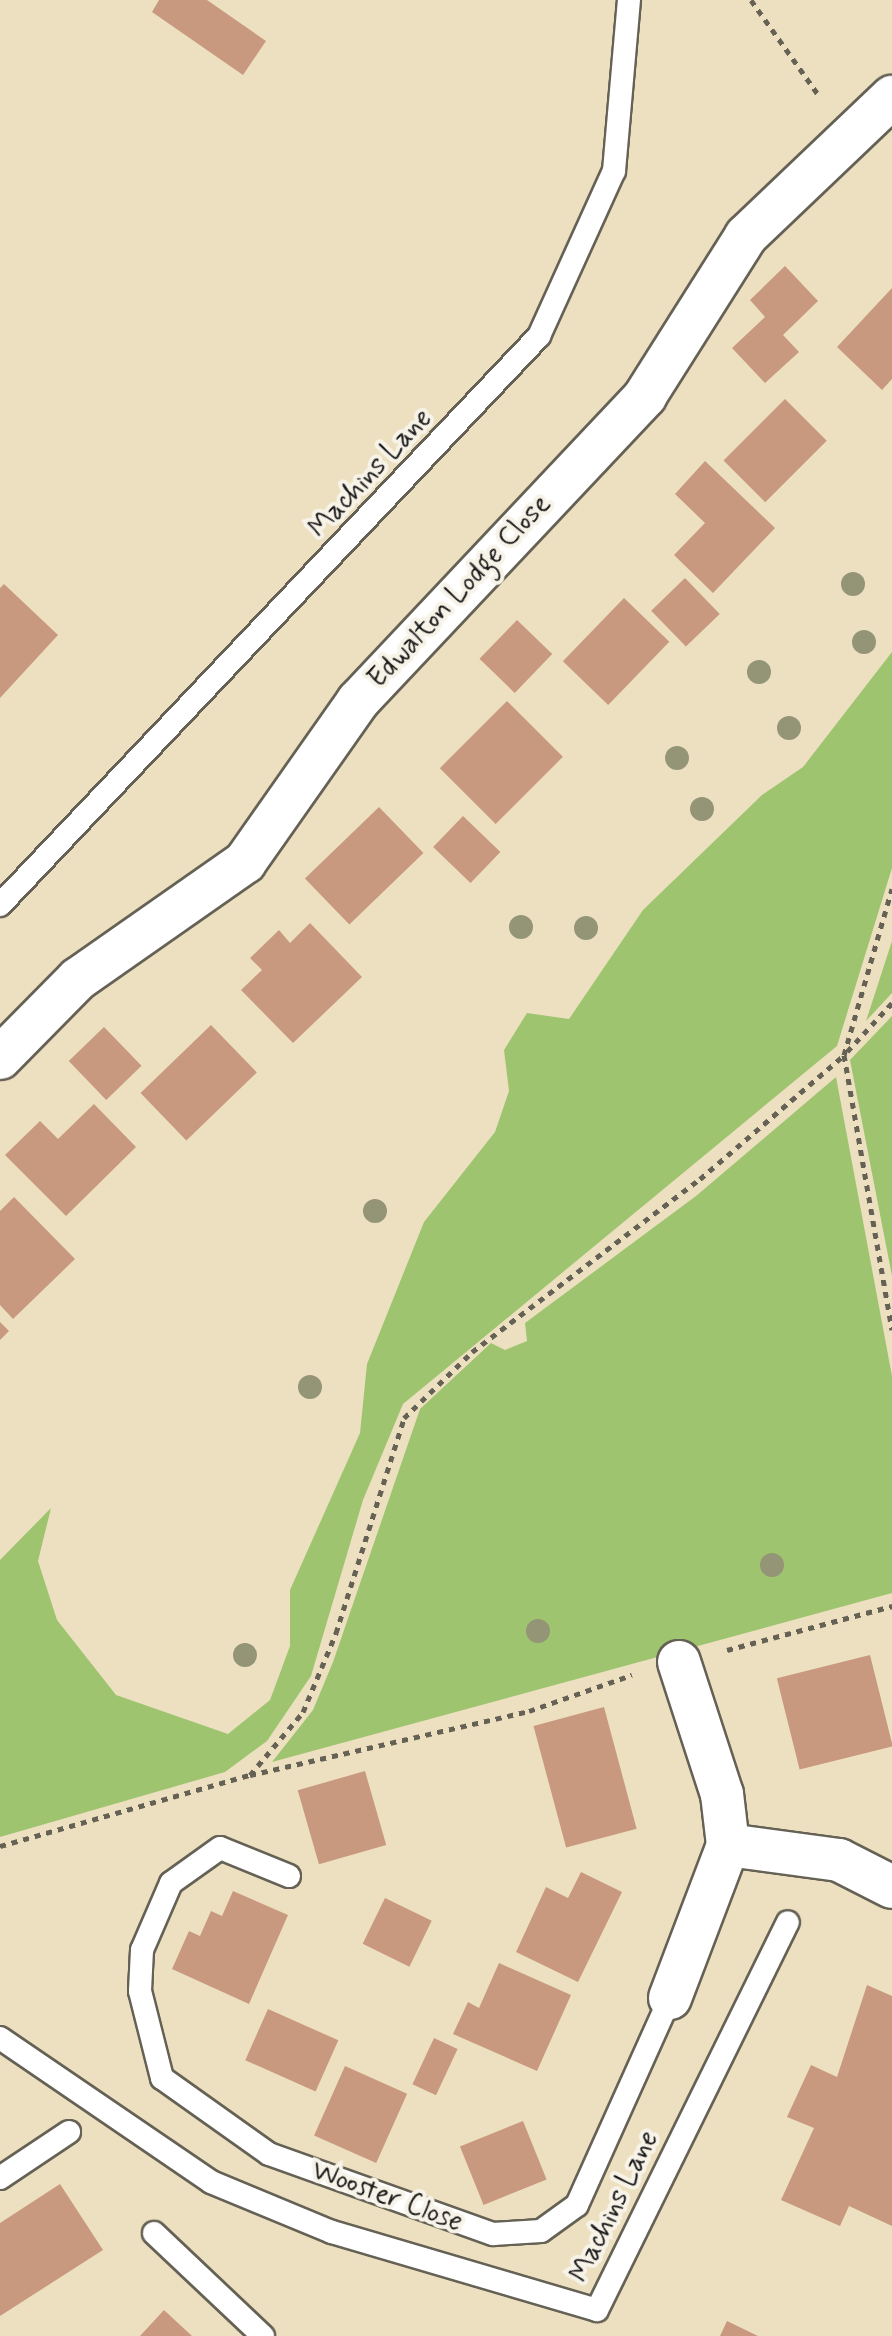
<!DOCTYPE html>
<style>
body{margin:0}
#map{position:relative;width:892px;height:2336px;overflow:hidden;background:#ede0c0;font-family:Mynerve,sans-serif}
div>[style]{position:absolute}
.green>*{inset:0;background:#9ec46f}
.building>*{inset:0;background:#c8997e;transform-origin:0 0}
.path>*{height:5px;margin-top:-2.5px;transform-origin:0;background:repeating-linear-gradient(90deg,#656155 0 6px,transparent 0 12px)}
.roads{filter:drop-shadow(2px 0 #656155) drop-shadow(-2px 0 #656155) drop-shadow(0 2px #656155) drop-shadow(0 -2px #656155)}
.lane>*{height:22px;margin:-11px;padding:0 11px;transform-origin:11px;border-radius:11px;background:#fff}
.street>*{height:42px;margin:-21px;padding:0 21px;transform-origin:21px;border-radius:21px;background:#fff}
.trees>*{width:24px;height:24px;margin:-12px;border-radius:50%;background:#939576}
span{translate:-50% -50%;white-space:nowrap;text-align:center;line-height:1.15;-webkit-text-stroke:8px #f7f3e8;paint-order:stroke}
.street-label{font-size:28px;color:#1c1c1c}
</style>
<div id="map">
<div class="green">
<div style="clip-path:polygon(892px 652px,892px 868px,837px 1046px,403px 1404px,363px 1500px,311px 1676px,267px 1741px,225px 1772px,0 1837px,0 1560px,51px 1508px,38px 1561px,57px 1620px,116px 1695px,228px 1734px,270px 1700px,290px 1646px,290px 1590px,360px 1433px,367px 1364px,424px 1222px,495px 1132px,509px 1091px,504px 1050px,527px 1013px,569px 1019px,643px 910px,762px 795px,803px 767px)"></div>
<div style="clip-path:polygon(892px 941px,892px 993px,866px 1021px)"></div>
<div style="clip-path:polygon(892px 1016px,892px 1276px,850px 1060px)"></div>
<div style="clip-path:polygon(836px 1077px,892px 1376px,892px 1593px,272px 1762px,313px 1710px,333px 1662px,420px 1409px,491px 1343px,505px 1350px,527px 1341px,525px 1323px,696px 1196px)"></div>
</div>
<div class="building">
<div style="clip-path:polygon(159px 0,207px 0,266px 41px,243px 75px,152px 12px)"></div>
<div style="clip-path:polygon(785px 266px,818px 301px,783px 335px,799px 352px,765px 383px,732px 348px,765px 317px,750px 300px)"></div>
<div style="clip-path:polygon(892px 288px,892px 379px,882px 390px,837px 347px)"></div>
<div style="left:785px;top:399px;width:59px;height:87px;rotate:45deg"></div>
<div style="clip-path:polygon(705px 461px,775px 528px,713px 593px,674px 555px,705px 523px,675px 494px)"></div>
<div style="left:685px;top:578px;width:50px;height:47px;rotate:46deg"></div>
<div style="clip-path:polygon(4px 584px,58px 635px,0 698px,0 588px)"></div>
<div style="left:624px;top:598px;width:63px;height:88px;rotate:44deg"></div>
<div style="left:517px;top:620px;width:49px;height:54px;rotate:44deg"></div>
<div style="left:507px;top:701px;width:79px;height:95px;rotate:45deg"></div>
<div style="left:379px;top:807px;width:64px;height:103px;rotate:46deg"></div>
<div style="left:463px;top:816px;width:52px;height:43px;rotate:44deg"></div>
<div style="clip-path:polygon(310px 923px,362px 977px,293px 1043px,241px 990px,262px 970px,250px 958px,279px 930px,290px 943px)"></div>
<div style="left:211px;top:1025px;width:66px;height:98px;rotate:46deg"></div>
<div style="left:104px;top:1027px;width:54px;height:49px;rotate:46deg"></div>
<div style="clip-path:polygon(94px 1104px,136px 1147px,66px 1216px,5px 1155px,40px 1121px,58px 1139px)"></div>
<div style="clip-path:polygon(14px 1197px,75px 1259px,13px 1319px,0 1305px,0 1211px)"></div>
<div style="clip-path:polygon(0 1322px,9px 1331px,0 1340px)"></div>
<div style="left:870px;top:1655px;width:94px;height:96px;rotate:76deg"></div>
<div style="left:604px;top:1707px;width:126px;height:73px;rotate:75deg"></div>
<div style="left:365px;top:1771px;width:77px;height:70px;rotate:74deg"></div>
<div style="clip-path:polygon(581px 1872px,622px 1892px,578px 1982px,516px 1952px,546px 1887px,568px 1898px)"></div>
<div style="clip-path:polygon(233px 1891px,288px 1915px,249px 2004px,172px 1969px,189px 1931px,200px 1936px,211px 1911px,222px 1916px)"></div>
<div style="left:385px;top:1898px;width:52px;height:51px;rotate:26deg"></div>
<div style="clip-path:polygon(499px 1963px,571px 1995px,537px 2071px,453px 2034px,468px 2002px,479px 2008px)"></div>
<div style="clip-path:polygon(867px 1985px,892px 1996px,892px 2226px,849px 2206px,840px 2226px,781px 2200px,814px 2128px,787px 2117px,811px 2065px,837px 2077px)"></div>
<div style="left:268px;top:2009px;width:77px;height:56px;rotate:24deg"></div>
<div style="left:434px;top:2038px;width:26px;height:51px;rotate:25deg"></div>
<div style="left:345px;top:2066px;width:68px;height:76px;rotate:24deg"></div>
<div style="left:523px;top:2121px;width:63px;height:68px;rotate:68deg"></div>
<div style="clip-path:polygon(60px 2184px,103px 2250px,0 2316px,0 2223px)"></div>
<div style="clip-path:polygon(164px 2310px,192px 2336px,140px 2336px)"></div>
<div style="clip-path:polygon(727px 2321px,758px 2336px,720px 2336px)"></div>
</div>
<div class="path">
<div style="left:751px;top:0;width:119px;rotate:54.6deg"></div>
<div style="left:892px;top:1003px;width:71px;rotate:132.7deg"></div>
<div style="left:844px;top:1055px;width:279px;rotate:80.1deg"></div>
<div style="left:727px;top:1650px;width:171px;rotate:-14.9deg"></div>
<div style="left:250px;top:1775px;width:82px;rotate:-49.9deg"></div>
<div style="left:303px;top:1712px;width:86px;rotate:-67.3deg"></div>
<div style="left:336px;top:1633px;width:225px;rotate:-72.4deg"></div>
<div style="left:404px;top:1418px;width:95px;rotate:-44.1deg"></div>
<div style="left:472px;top:1352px;width:286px;rotate:-37.2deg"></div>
<div style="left:700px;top:1179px;width:190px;rotate:-40.7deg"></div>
<div style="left:844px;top:1055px;width:173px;rotate:-73.9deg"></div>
<div style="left:0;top:1846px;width:260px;rotate:-15.9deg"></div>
<div style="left:250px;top:1775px;width:286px;rotate:-12.9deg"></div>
<div style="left:529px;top:1711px;width:109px;rotate:-19.3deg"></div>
</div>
<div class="roads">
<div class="lane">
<div style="left:0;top:905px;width:784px;rotate:-46.55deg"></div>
<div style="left:539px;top:336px;width:181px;rotate:-65.6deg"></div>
<div style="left:614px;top:171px;width:172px;rotate:-85deg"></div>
<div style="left:289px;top:1876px;width:74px;rotate:-157.9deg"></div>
<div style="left:220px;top:1848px;width:60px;rotate:144.5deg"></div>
<div style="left:171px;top:1883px;width:73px;rotate:113.4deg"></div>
<div style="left:142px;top:1950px;width:41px;rotate:92.8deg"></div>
<div style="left:140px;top:1991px;width:90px;rotate:75.8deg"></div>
<div style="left:162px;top:2078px;width:131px;rotate:35.4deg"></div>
<div style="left:269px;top:2154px;width:238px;rotate:19.7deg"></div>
<div style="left:493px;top:2234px;width:48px;rotate:-3.6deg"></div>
<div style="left:541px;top:2231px;width:44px;rotate:-35.8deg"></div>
<div style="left:577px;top:2205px;width:227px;rotate:-65.8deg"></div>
<div style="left:0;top:2038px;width:255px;rotate:34.3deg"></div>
<div style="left:211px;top:2182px;width:131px;rotate:22.5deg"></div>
<div style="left:332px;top:2232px;width:276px;rotate:16.4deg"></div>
<div style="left:597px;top:2310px;width:432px;rotate:-63.8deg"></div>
<div style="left:0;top:2178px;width:83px;rotate:-33.7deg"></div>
<div style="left:154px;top:2233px;width:150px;rotate:43.4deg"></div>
</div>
<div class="street">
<div style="left:0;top:1058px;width:111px;rotate:-45.4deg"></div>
<div style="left:78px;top:979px;width:204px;rotate:-35deg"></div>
<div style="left:245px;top:862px;width:197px;rotate:-54.9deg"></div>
<div style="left:358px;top:701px;width:419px;rotate:-46.7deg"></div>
<div style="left:645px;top:396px;width:189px;rotate:-57.7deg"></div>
<div style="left:746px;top:236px;width:202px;rotate:-43.6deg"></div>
<div style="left:679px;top:1662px;width:139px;rotate:72deg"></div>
<div style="left:722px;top:1794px;width:51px;rotate:83.3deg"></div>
<div style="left:670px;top:1998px;width:164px;rotate:-69.2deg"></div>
<div style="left:728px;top:1845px;width:112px;rotate:7.7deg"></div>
<div style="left:839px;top:1860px;width:59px;rotate:27deg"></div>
</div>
</div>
<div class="trees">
<div style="left:853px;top:584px"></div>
<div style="left:864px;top:642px"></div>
<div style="left:759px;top:672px"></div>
<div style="left:789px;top:728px"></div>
<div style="left:677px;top:758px"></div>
<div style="left:702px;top:809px"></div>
<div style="left:521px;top:927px"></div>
<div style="left:586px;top:928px"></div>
<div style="left:375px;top:1211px"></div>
<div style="left:310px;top:1387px"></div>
<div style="left:772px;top:1565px"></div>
<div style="left:538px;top:1631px"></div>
<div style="left:245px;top:1655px"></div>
</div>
<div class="street-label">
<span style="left:371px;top:474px;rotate:-47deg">Machins Lane</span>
<span style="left:460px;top:592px;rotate:-47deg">Edwalton Lodge Close</span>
<span style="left:387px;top:2197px;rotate:20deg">Wooster Close</span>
<span style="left:615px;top:2207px;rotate:-64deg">Machins Lane</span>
</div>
</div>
